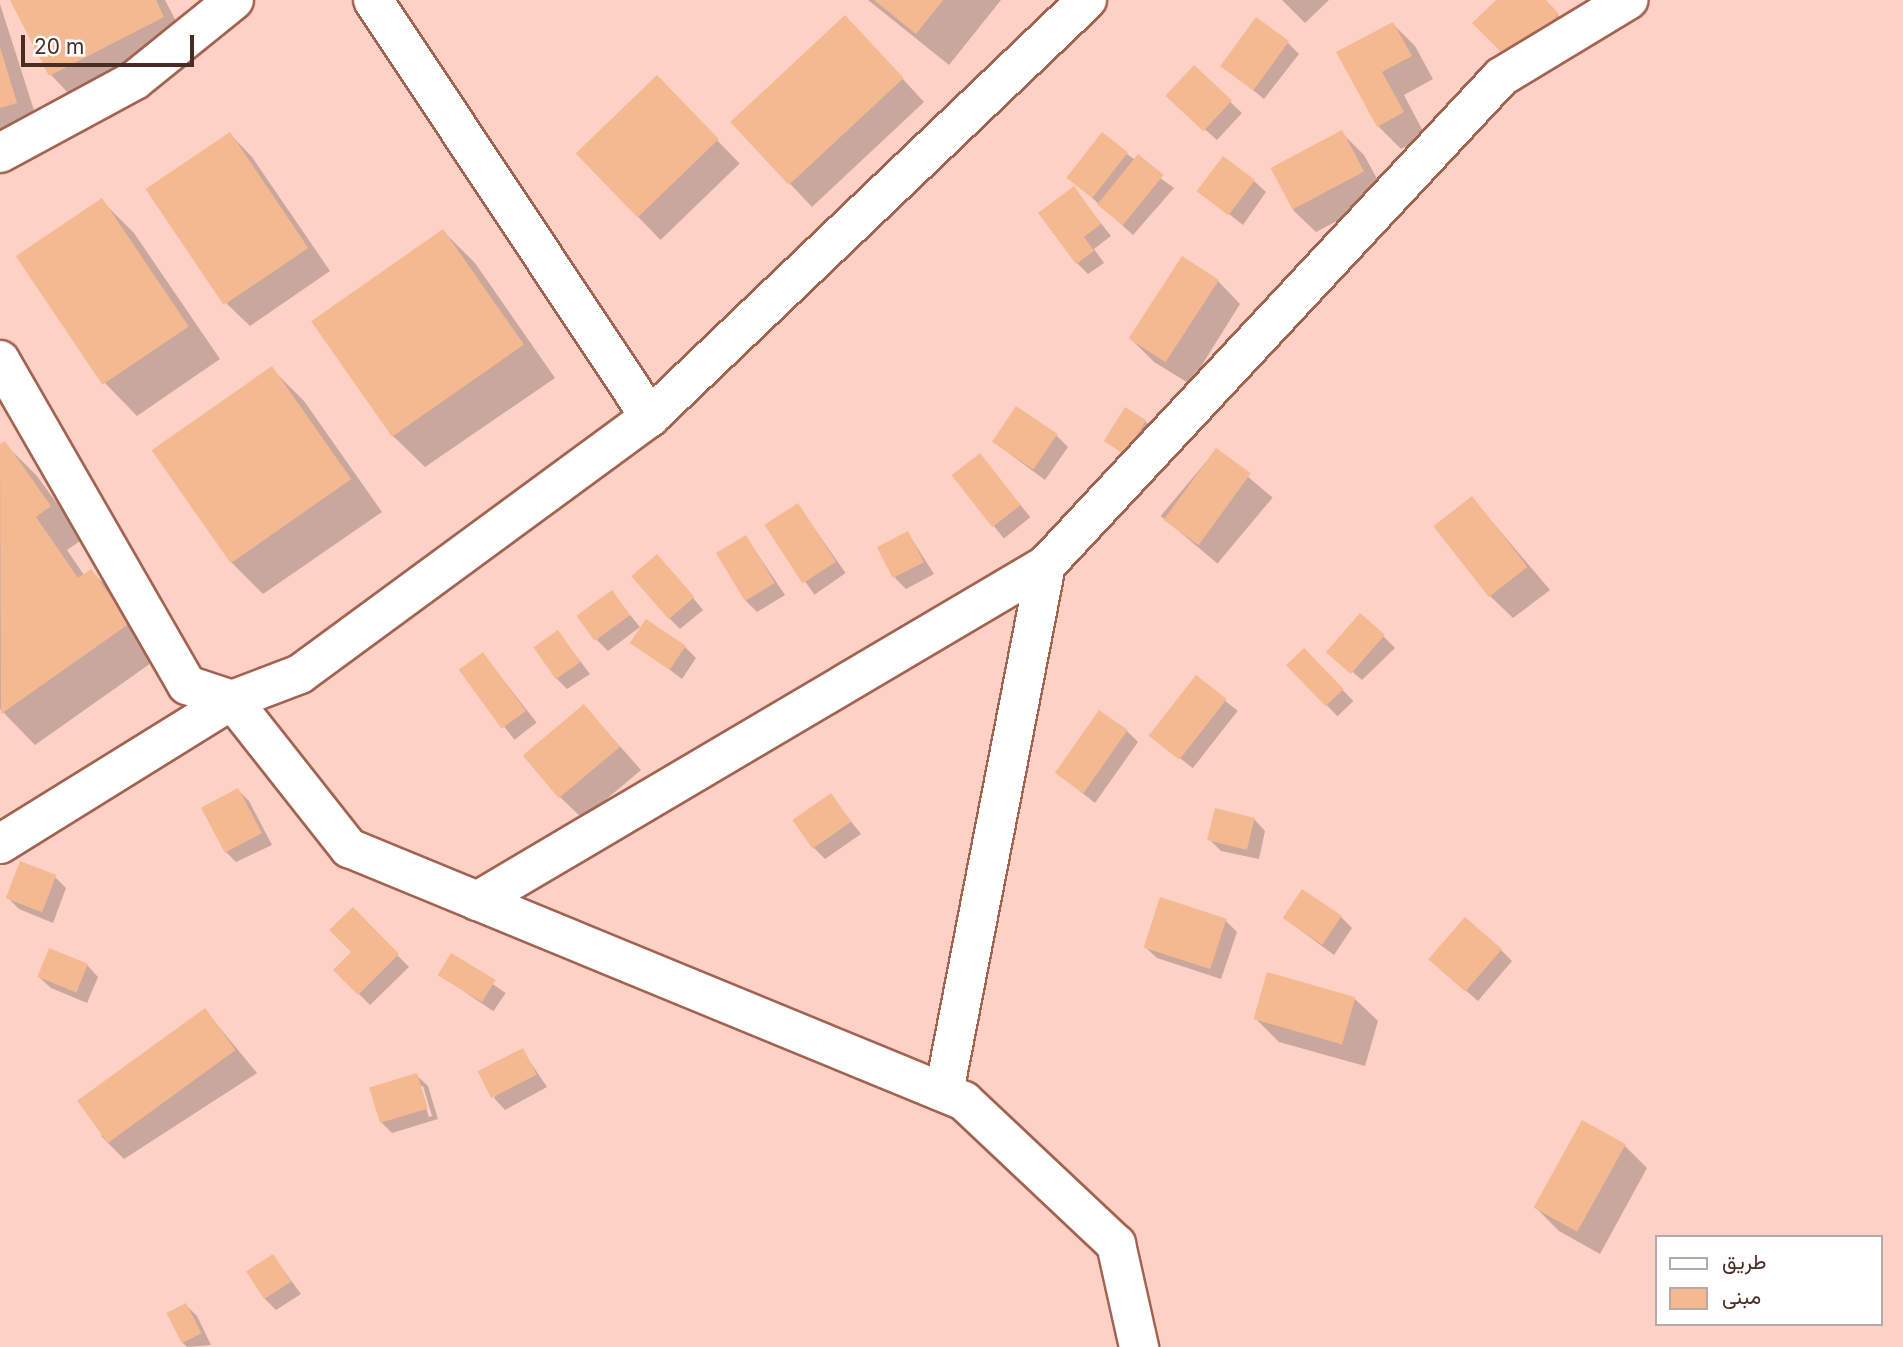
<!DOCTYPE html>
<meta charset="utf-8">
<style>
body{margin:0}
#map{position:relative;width:1903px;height:1347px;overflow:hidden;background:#fdd1c5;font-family:Inter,Vazirmatn,sans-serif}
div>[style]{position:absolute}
.shadow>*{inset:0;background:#0003;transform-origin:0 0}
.building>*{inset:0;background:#f4b990;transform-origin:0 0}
.roads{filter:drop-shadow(2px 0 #a36351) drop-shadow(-2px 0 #a36351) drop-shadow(0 2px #a36351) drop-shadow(0 -2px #a36351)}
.minor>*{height:38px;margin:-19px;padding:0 19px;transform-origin:19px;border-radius:19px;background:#fff}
span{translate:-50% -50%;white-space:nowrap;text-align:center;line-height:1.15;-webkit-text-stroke:5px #fefefe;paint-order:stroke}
.legend{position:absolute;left:1655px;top:1235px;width:228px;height:91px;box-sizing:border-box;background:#fefefe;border:2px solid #b6aaa7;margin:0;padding:9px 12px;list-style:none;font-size:21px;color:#492d25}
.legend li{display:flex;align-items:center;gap:14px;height:35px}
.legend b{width:35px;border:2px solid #b6aaa7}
.scale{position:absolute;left:21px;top:35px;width:173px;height:32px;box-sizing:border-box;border:4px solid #492d25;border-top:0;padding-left:9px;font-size:21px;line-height:24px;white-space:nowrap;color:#492d25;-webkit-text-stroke:5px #fefefe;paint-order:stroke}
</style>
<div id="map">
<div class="shadow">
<div style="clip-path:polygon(12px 0,165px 0,186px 40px,73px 98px,51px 75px)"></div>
<div style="clip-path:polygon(868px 0,1001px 0,949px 65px)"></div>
<div style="clip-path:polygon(1282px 0,1329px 0,1305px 23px)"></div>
<div style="clip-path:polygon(1499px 0,1543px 0,1569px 26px,1523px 72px)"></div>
<div style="clip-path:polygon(0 4px,39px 126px,0 137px)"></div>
<div style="clip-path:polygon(1393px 24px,1415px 46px,1433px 79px,1404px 95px,1425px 135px,1401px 149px,1378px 126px,1339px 52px)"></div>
<div style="clip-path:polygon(867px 40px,924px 102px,812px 207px,732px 122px)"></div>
<div style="clip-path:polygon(1288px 43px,1299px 54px,1264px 99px,1222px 65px)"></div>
<div style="clip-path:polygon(1194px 68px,1242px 113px,1217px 140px,1180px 107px)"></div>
<div style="left:657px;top:78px;width:119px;height:110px;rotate:46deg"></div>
<div style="clip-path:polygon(1342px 133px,1364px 155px,1386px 195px,1316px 232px,1293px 210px)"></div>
<div style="clip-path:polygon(230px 134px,252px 157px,330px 271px,250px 326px,227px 304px)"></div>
<div style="clip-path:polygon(1127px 154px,1174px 188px,1133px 235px,1069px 177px)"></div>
<div style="clip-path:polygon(1254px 181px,1266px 192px,1243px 225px,1201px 192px)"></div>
<div style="clip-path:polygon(1074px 189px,1111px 236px,1094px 249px,1104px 263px,1088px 274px,1077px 263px)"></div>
<div style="clip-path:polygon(102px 201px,134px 233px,220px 359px,137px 416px,105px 383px)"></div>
<div style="clip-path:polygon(443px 231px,475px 263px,555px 378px,425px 467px,392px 435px)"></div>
<div style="clip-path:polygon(1218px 281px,1240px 304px,1190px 384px,1154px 362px,1131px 339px)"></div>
<div style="clip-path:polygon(272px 369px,304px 401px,382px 512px,263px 594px,230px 561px,154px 450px)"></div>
<div style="clip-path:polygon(1145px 421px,1156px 432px,1136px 464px,1106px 441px)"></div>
<div style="clip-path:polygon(1056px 435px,1068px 447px,1045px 480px,994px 442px)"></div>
<div style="clip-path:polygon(4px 443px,37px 476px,83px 539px,67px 550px,84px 575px,91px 571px,123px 603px,161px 656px,35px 745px,0 709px,0 447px)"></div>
<div style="left:1216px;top:450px;width:74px;height:86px;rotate:40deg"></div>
<div style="left:980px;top:455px;width:80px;height:34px;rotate:51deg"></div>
<div style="clip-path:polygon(1472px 498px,1550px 590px,1513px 618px,1490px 596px)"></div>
<div style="left:798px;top:505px;width:83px;height:38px;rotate:55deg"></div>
<div style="clip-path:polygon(908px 533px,934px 574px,906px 589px,895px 578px)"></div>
<div style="clip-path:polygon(746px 537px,785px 595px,757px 612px,746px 601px)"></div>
<div style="clip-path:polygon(668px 568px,703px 610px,680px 629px,669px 618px)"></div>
<div style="clip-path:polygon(611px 592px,640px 627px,608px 651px,597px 640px)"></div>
<div style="clip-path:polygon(558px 632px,590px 674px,567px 689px,556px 678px)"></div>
<div style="clip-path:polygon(1383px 636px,1395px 648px,1362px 680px,1327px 650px)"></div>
<div style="clip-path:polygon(633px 642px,685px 647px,696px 658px,682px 679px)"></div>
<div style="left:1304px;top:650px;width:71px;height:22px;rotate:46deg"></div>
<div style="left:483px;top:654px;width:87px;height:28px;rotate:52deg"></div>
<div style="left:1196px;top:678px;width:53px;height:73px;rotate:38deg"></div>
<div style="clip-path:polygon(584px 706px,641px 770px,583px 819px,560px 797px)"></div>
<div style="clip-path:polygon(1127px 731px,1138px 742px,1095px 803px,1056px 772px)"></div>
<div style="clip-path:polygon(238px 790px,249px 801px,272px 845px,236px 862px,225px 851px)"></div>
<div style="clip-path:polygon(830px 795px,861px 834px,825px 859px,814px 848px)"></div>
<div style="clip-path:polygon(1254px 819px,1265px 831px,1259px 859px,1221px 851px,1210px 840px)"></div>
<div style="clip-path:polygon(55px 877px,66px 888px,53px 923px,19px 909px,8px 898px)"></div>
<div style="clip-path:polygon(353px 910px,409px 967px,370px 1005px,335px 970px,353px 952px)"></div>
<div style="clip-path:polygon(1341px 917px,1352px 928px,1334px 955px,1284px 918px)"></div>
<div style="clip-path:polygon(1225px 920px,1237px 932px,1221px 979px,1157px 958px,1145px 947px)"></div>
<div style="clip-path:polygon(1501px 950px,1512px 961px,1478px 1001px,1442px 970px)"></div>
<div style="left:451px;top:956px;width:66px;height:22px;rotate:34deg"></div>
<div style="clip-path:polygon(87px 965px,98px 977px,87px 1003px,51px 988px,39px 977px)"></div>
<div style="clip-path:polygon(1355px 999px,1378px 1021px,1365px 1066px,1279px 1042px,1256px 1019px)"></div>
<div style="clip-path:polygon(205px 1010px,257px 1073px,124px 1159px,101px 1136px)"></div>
<div style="clip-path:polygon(522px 1050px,547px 1087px,505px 1110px,494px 1098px)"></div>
<div style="clip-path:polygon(evenodd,416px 1075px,428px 1086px,438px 1119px,392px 1133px,381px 1122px,416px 1075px,419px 1086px,423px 1086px,432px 1116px,429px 1117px,419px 1086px)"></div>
<div style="clip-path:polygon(1625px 1146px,1647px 1168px,1600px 1254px,1559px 1231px,1536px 1208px)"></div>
<div style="clip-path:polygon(273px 1256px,301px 1294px,276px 1310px,265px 1299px)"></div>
<div style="clip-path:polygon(186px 1305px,197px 1316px,211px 1345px,187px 1347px,182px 1342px)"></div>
</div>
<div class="building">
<div style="clip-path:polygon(10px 0,156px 0,164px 17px,49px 76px)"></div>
<div style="clip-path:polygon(874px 0,943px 0,916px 34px)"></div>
<div style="clip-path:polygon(1496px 0,1546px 0,1559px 14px,1511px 62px,1472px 23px)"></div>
<div style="left:845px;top:15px;width:86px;height:157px;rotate:47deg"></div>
<div style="left:1256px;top:17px;width:41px;height:61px;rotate:36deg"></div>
<div style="clip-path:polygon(1393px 22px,1412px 56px,1382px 72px,1404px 112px,1377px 127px,1336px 52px)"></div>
<div style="clip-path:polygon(0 47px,17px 103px,0 108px)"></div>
<div style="left:1194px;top:65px;width:52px;height:42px;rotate:43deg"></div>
<div style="left:657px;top:75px;width:89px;height:113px;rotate:46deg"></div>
<div style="left:1342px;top:130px;width:47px;height:81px;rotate:62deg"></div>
<div style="left:230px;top:132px;width:140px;height:102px;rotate:56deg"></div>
<div style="left:1102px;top:132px;width:33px;height:58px;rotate:38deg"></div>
<div style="left:1138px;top:154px;width:33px;height:65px;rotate:39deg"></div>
<div style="left:1223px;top:156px;width:40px;height:44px;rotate:37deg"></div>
<div style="clip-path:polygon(1074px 186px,1101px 224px,1084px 237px,1094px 251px,1076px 264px,1038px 213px)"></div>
<div style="left:102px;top:198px;width:155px;height:104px;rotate:56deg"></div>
<div style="left:443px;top:229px;width:141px;height:161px;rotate:55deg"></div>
<div style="left:1182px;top:256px;width:44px;height:98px;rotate:33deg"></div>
<div style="left:272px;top:366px;width:138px;height:147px;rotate:55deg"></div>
<div style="left:1016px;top:406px;width:50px;height:43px;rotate:34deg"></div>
<div style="left:1125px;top:407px;width:25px;height:40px;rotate:32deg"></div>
<div style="clip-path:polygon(5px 441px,51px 506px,36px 517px,78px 578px,91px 569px,130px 623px,1px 714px,0 444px)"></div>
<div style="left:1216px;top:448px;width:43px;height:89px;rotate:36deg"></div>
<div style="left:980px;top:453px;width:66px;height:36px;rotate:52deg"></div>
<div style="left:1472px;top:496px;width:90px;height:49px;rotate:52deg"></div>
<div style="left:798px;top:503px;width:70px;height:40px;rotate:57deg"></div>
<div style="left:908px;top:531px;width:35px;height:35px;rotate:63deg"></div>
<div style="left:746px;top:535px;width:56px;height:35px;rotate:59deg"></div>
<div style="left:657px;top:554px;width:57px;height:34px;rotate:49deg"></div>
<div style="left:612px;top:590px;width:31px;height:44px;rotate:54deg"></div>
<div style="left:1360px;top:613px;width:33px;height:52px;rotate:41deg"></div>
<div style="left:646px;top:619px;width:48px;height:29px;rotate:34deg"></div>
<div style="left:558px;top:630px;width:39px;height:30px;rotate:55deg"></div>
<div style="left:1304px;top:648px;width:57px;height:25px;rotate:46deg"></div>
<div style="left:483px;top:652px;width:73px;height:30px;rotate:54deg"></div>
<div style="left:1196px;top:675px;width:39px;height:77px;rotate:38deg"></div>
<div style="left:584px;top:704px;width:56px;height:80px;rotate:50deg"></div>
<div style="left:1099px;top:710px;width:35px;height:77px;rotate:35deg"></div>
<div style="left:238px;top:788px;width:51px;height:42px;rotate:62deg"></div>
<div style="left:831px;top:793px;width:35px;height:47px;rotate:55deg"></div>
<div style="left:1215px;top:808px;width:41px;height:33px;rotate:14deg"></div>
<div style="left:20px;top:861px;width:39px;height:40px;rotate:21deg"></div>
<div style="left:1302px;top:889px;width:48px;height:35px;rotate:34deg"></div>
<div style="left:1160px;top:897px;width:70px;height:53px;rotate:18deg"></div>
<div style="clip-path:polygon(353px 907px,399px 954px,358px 995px,333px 970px,351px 952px,329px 930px)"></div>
<div style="left:1465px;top:917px;width:49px;height:56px;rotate:41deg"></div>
<div style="left:49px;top:948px;width:42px;height:31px;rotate:22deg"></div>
<div style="left:451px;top:953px;width:52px;height:26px;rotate:31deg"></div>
<div style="left:1267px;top:972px;width:92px;height:49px;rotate:16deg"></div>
<div style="left:205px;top:1008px;width:52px;height:158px;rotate:54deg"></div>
<div style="left:523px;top:1048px;width:30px;height:51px;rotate:63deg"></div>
<div style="left:417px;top:1073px;width:37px;height:50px;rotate:73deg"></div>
<div style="left:1582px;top:1120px;width:50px;height:100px;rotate:29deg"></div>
<div style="left:273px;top:1254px;width:33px;height:32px;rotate:57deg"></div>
<div style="left:186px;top:1303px;width:34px;height:22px;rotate:63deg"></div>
</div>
<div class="roads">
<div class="minor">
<div style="left:373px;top:0;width:501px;rotate:56.41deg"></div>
<div style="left:0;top:153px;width:153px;rotate:-28.4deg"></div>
<div style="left:135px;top:80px;width:127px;rotate:-38.9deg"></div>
<div style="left:0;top:360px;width:375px;rotate:60.1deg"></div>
<div style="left:187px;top:685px;width:47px;rotate:18.4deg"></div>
<div style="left:232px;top:700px;width:73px;rotate:-20.9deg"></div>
<div style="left:300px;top:674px;width:434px;rotate:-36.3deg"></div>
<div style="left:650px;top:417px;width:604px;rotate:-43.66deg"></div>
<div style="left:0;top:844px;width:273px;rotate:-31.8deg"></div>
<div style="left:232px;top:700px;width:189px;rotate:51.7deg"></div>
<div style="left:349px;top:848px;width:665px;rotate:22.36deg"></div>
<div style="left:964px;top:1101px;width:209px;rotate:43.3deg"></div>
<div style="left:1116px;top:1244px;width:106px;rotate:77.4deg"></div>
<div style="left:477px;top:901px;width:661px;rotate:-30.56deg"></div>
<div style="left:1046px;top:565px;width:667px;rotate:-47deg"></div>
<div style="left:1501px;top:77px;width:149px;rotate:-31.2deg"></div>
<div style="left:944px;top:1092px;width:537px;rotate:-79.05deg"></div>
</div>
</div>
<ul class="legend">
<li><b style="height:9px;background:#fff"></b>طريق</li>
<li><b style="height:19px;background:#f4b990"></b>مبنى</li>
</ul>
<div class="scale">20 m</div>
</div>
